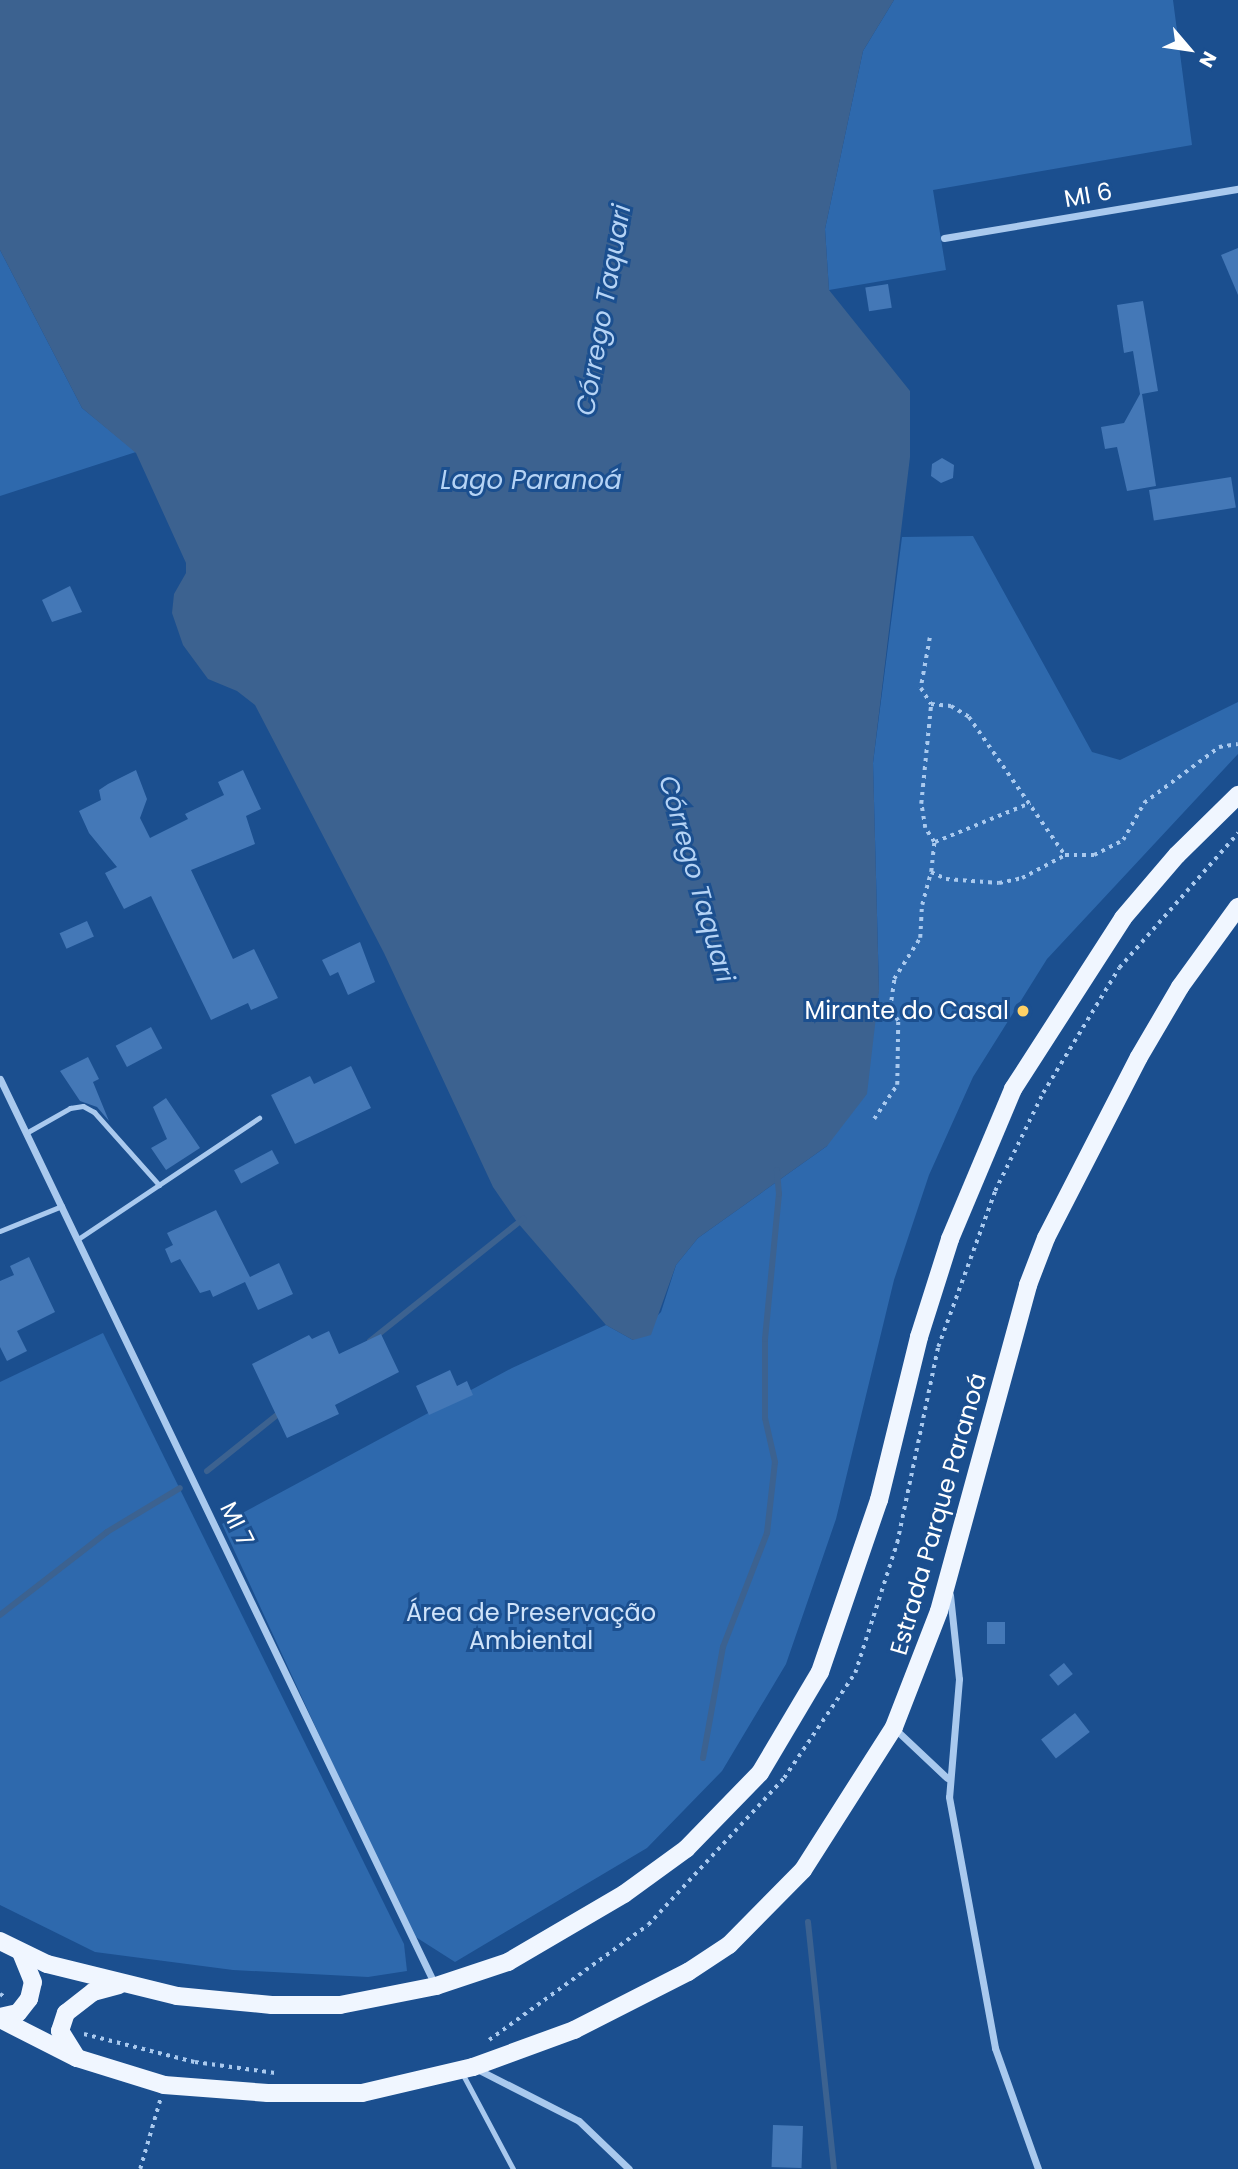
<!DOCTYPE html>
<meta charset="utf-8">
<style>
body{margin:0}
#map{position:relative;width:1238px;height:2169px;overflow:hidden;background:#1b4f8f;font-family:Poppins,sans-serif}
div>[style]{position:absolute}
.green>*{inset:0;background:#2e69ad}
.water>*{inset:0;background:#3c6290}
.stream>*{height:6px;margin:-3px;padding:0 3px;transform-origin:3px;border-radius:3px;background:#3c6290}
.building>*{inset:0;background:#4478b7;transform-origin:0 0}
.path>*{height:3.5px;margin-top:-1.75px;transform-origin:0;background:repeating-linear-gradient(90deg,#a9c9ee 0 3.5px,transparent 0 8.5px)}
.service>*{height:5px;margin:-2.5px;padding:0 2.5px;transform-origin:2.5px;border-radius:2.5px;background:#a9c9ee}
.minor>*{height:7px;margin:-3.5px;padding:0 3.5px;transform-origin:3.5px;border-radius:3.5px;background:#a9c9ee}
.primary>*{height:18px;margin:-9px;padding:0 9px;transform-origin:9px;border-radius:9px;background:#f0f6ff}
.dots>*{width:19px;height:19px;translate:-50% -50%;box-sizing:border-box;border:4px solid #1b4f8f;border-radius:50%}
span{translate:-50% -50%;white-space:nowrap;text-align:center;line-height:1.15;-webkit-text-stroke:6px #1b4f8f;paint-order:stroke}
.street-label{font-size:24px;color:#fff}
.poi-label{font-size:24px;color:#fff}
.right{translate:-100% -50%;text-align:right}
.park-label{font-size:24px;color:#cfe3fa}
.water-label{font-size:26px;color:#b5d3f5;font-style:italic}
.north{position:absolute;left:1154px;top:14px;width:70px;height:70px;-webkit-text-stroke:5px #1b4f8f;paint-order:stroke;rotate:119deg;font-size:19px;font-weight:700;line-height:28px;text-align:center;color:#fff}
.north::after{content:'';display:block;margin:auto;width:24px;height:32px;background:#fff;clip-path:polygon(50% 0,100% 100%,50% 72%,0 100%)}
</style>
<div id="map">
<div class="green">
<div style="clip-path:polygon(894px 0,1173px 0,1192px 145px,933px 190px,946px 270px,829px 290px,825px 229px,863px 51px)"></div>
<div style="clip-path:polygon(0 250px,82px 408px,136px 452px,0 496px)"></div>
<div style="clip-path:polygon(973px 536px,1092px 752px,1120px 760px,1238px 702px,1238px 754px,1047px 959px,973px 1077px,929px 1175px,894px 1280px,836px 1519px,786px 1664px,722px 1771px,647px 1848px,455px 1962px,411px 1934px,222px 1524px,512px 1368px,606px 1325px,633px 1340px,661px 1312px,676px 1265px,698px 1238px,827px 1146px,879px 991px,873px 763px,902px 537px)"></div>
<div style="clip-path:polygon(103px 1333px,404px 1944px,407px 1971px,368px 1977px,233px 1970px,95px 1952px,0 1905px,0 1382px)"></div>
</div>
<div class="water">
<div style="clip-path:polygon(0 0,894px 0,863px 51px,825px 229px,829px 290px,910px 391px,910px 457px,873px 763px,879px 991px,867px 1094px,827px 1146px,698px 1238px,676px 1265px,651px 1335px,633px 1340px,606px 1325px,517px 1222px,493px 1187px,384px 953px,255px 705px,237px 691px,208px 679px,183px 645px,172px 613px,174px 594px,186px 573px,186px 563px,136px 453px,82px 408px,0 250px)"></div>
</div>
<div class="stream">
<div style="left:370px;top:1341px;width:196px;rotate:-38.6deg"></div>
<div style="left:207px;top:1471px;width:96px;rotate:-38.7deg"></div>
<div style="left:0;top:1615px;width:135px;rotate:-37.8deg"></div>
<div style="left:107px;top:1532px;width:85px;rotate:-31.1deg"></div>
<div style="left:703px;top:1758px;width:113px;rotate:-79.8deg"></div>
<div style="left:723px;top:1647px;width:122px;rotate:-68.9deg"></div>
<div style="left:767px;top:1533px;width:71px;rotate:-83.6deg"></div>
<div style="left:775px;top:1462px;width:45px;rotate:-102.8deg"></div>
<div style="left:765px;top:1418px;width:79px;rotate:-90deg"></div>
<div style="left:765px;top:1339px;width:146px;rotate:-84.5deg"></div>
<div style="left:779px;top:1194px;width:24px;rotate:-95deg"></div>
<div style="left:808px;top:1922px;width:248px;rotate:84deg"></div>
</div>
<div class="building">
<div style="clip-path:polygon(1238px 248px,1238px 295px,1221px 255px)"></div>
<div style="left:888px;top:284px;width:24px;height:23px;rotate:81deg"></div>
<div style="clip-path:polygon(1143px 301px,1158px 391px,1142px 394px,1156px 486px,1127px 491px,1117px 447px,1105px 449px,1101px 427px,1124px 423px,1140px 394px,1133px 351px,1124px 353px,1117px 305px)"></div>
<div style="clip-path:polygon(942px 458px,954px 465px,953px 478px,941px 483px,931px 476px,932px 464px)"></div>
<div style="left:1231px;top:477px;width:31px;height:83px;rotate:81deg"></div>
<div style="clip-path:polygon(70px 586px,82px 612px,52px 622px,42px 600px)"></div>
<div style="clip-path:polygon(136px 770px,147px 799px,140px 818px,150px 838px,188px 819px,185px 814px,224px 795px,218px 782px,243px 770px,261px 809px,246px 816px,255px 844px,191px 870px,233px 959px,254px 949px,278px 998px,251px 1010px,248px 1003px,211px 1020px,151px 896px,124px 909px,105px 873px,117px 867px,89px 833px,79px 811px,101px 800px,99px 790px,108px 784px)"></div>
<div style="left:87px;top:921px;width:17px;height:30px;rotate:66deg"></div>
<div style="clip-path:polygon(360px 942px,375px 982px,348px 995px,338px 972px,330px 976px,322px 960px)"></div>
<div style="left:151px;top:1027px;width:24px;height:40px;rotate:62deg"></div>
<div style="clip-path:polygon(88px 1057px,99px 1079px,93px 1082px,109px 1121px,97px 1107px,80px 1101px,60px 1071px)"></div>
<div style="clip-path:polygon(351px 1066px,371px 1108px,295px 1144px,271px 1095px,310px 1076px,314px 1084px)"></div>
<div style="clip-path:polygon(166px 1098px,200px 1148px,166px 1170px,151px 1148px,167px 1139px,153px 1107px)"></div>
<div style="left:272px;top:1150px;width:15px;height:43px;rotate:62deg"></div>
<div style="clip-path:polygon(216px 1210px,250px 1277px,279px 1263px,293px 1294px,258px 1310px,245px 1282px,213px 1297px,210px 1290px,200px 1293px,180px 1259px,171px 1263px,165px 1249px,173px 1245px,167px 1233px)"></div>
<div style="clip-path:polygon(29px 1257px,55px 1312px,17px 1331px,27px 1351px,7px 1361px,0 1347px,0 1281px,14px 1275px,10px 1266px)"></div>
<div style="clip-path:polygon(329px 1331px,339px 1354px,381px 1334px,399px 1372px,335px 1405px,339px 1414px,287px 1438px,252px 1364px,309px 1335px,312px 1339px)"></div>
<div style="clip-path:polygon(450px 1370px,457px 1386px,467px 1381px,473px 1395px,429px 1415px,416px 1386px)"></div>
<div style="left:987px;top:1622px;width:18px;height:22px"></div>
<div style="left:1064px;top:1663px;width:14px;height:19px;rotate:51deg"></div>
<div style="left:1075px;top:1713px;width:24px;height:43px;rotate:52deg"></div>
<div style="left:773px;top:2125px;width:30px;height:42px;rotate:2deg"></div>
</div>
<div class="path">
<div style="left:930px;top:638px;width:51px;rotate:100.2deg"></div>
<div style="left:921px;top:688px;width:19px;rotate:58deg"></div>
<div style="left:931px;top:704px;width:20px;rotate:6deg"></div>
<div style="left:951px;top:706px;width:21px;rotate:31deg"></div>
<div style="left:969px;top:717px;width:168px;rotate:55.2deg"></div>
<div style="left:1065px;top:855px;width:29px"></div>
<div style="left:1094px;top:855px;width:33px;rotate:-27deg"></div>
<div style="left:1123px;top:840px;width:43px;rotate:-60.4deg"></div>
<div style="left:1144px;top:803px;width:94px;rotate:-36.7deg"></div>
<div style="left:1219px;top:747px;width:19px;rotate:-9deg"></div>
<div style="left:935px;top:842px;width:103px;rotate:-22.3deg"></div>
<div style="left:931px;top:872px;width:17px;rotate:25deg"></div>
<div style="left:946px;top:879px;width:53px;rotate:4.3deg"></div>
<div style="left:999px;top:883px;width:24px;rotate:-12deg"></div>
<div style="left:1022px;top:878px;width:49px;rotate:-28.1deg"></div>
<div style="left:874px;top:1119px;width:41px;rotate:-55.9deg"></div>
<div style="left:897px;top:1085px;width:64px;rotate:-89.1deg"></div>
<div style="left:898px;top:1021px;width:14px;rotate:-124deg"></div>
<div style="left:890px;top:1009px;width:30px;rotate:-82deg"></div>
<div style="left:894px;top:979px;width:49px;rotate:-57.6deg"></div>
<div style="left:920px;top:938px;width:33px;rotate:-87deg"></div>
<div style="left:922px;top:905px;width:34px;rotate:-75deg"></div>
<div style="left:931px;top:872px;width:30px;rotate:-84deg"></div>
<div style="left:934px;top:842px;width:17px;rotate:-123deg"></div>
<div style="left:925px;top:828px;width:24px;rotate:-99deg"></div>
<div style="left:921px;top:804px;width:100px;rotate:-84.3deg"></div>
<div style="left:0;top:1994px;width:8px;rotate:30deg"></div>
<div style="left:84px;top:2034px;width:114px;rotate:14.2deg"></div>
<div style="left:195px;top:2062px;width:81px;rotate:7.8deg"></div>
<div style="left:489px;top:2040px;width:196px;rotate:-35.9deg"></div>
<div style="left:648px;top:1925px;width:200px;rotate:-47.2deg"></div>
<div style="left:784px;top:1778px;width:127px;rotate:-55.9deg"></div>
<div style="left:855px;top:1673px;width:137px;rotate:-72.1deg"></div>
<div style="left:897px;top:1543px;width:200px;rotate:-78.2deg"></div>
<div style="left:938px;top:1347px;width:166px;rotate:-69.9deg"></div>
<div style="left:995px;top:1191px;width:109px;rotate:-63.9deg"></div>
<div style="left:1043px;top:1093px;width:146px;rotate:-58.7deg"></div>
<div style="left:1119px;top:968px;width:180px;rotate:-48.6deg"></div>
<div style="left:140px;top:2169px;width:72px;rotate:-73.8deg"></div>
</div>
<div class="service">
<div style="left:26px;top:1133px;width:51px;rotate:-29.6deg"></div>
<div style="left:70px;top:1108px;width:13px;rotate:-9deg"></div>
<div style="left:83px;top:1106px;width:13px;rotate:29deg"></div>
<div style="left:94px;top:1112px;width:98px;rotate:48.3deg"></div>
<div style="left:0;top:1231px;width:67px;rotate:-22deg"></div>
<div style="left:78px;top:1239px;width:218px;rotate:-33.8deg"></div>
<div style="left:462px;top:2073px;width:109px;rotate:62deg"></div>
</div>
<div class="minor">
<div style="left:944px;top:238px;width:298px;rotate:-9.5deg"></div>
<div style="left:0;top:1079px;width:1005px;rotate:64.35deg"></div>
<div style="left:950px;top:1595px;width:84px;rotate:83.9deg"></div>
<div style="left:959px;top:1679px;width:118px;rotate:94.8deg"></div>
<div style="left:949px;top:1797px;width:255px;rotate:79.6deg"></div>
<div style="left:995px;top:2048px;width:128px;rotate:70.4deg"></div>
<div style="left:894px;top:1728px;width:73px;rotate:43.3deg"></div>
<div style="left:477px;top:2069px;width:114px;rotate:27deg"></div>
<div style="left:579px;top:2121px;width:69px;rotate:43.8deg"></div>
</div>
<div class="primary">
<div style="left:0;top:1941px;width:52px;rotate:26.1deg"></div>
<div style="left:47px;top:1964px;width:134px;rotate:13.8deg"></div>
<div style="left:177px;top:1996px;width:95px;rotate:5.4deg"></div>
<div style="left:272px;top:2005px;width:68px"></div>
<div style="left:340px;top:2005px;width:98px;rotate:-11.2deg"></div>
<div style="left:436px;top:1986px;width:76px;rotate:-18.4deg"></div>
<div style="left:508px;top:1962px;width:134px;rotate:-30.4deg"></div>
<div style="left:624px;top:1894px;width:77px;rotate:-36deg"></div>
<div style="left:686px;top:1849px;width:106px;rotate:-45.8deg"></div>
<div style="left:760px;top:1773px;width:117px;rotate:-59.3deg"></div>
<div style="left:820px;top:1672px;width:182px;rotate:-71.1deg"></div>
<div style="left:879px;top:1500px;width:168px;rotate:-76.2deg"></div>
<div style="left:919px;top:1337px;width:103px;rotate:-72.4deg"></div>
<div style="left:950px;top:1239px;width:163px;rotate:-67.2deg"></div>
<div style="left:1013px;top:1089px;width:203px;rotate:-57.2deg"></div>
<div style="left:1123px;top:918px;width:83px;rotate:-49.4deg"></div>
<div style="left:1177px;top:855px;width:86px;rotate:-44.5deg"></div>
<div style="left:0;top:2017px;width:18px;rotate:-13deg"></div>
<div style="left:18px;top:2013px;width:18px;rotate:-52deg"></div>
<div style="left:29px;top:1999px;width:17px;rotate:-77deg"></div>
<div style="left:33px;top:1982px;width:31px;rotate:-112deg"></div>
<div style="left:0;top:2019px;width:86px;rotate:26.9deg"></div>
<div style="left:77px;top:2058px;width:91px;rotate:17.2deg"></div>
<div style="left:164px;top:2085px;width:104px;rotate:4.4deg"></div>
<div style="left:268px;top:2093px;width:94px"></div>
<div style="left:362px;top:2093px;width:114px;rotate:-13.2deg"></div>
<div style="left:473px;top:2067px;width:108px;rotate:-20.1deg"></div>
<div style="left:574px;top:2030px;width:128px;rotate:-27deg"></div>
<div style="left:688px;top:1972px;width:49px;rotate:-33.4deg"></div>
<div style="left:729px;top:1945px;width:105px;rotate:-45.4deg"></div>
<div style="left:803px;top:1870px;width:169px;rotate:-57.5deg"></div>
<div style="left:894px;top:1727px;width:124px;rotate:-68.8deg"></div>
<div style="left:939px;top:1611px;width:338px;rotate:-74.7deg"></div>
<div style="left:1028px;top:1285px;width:50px;rotate:-69deg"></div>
<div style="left:1046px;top:1238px;width:203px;rotate:-62.8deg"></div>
<div style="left:1139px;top:1057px;width:81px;rotate:-59.6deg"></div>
<div style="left:1180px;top:987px;width:99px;rotate:-54.1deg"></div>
<div style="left:77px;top:2058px;width:32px;rotate:-122deg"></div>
<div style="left:60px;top:2031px;width:19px;rotate:-72deg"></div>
<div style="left:66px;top:2013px;width:34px;rotate:-38deg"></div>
<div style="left:93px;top:1992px;width:27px;rotate:-15deg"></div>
</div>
<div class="dots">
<div style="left:1023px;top:1011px;background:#ffd166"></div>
</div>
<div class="street-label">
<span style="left:1088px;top:195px;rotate:-10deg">MI 6</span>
<span style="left:938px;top:1514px;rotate:-74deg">Estrada Parque Paranoá</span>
<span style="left:237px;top:1524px;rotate:64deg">MI 7</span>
</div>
<div class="poi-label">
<span class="right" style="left:1009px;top:1011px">Mirante do Casal</span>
</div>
<div class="park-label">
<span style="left:531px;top:1627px">Área de Preservação<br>Ambiental</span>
</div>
<div class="water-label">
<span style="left:604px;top:310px;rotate:-80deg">Córrego Taquari</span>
<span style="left:531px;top:481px">Lago Paranoá</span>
<span style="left:696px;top:879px;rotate:74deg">Córrego Taquari</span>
</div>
<div class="north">N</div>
</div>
